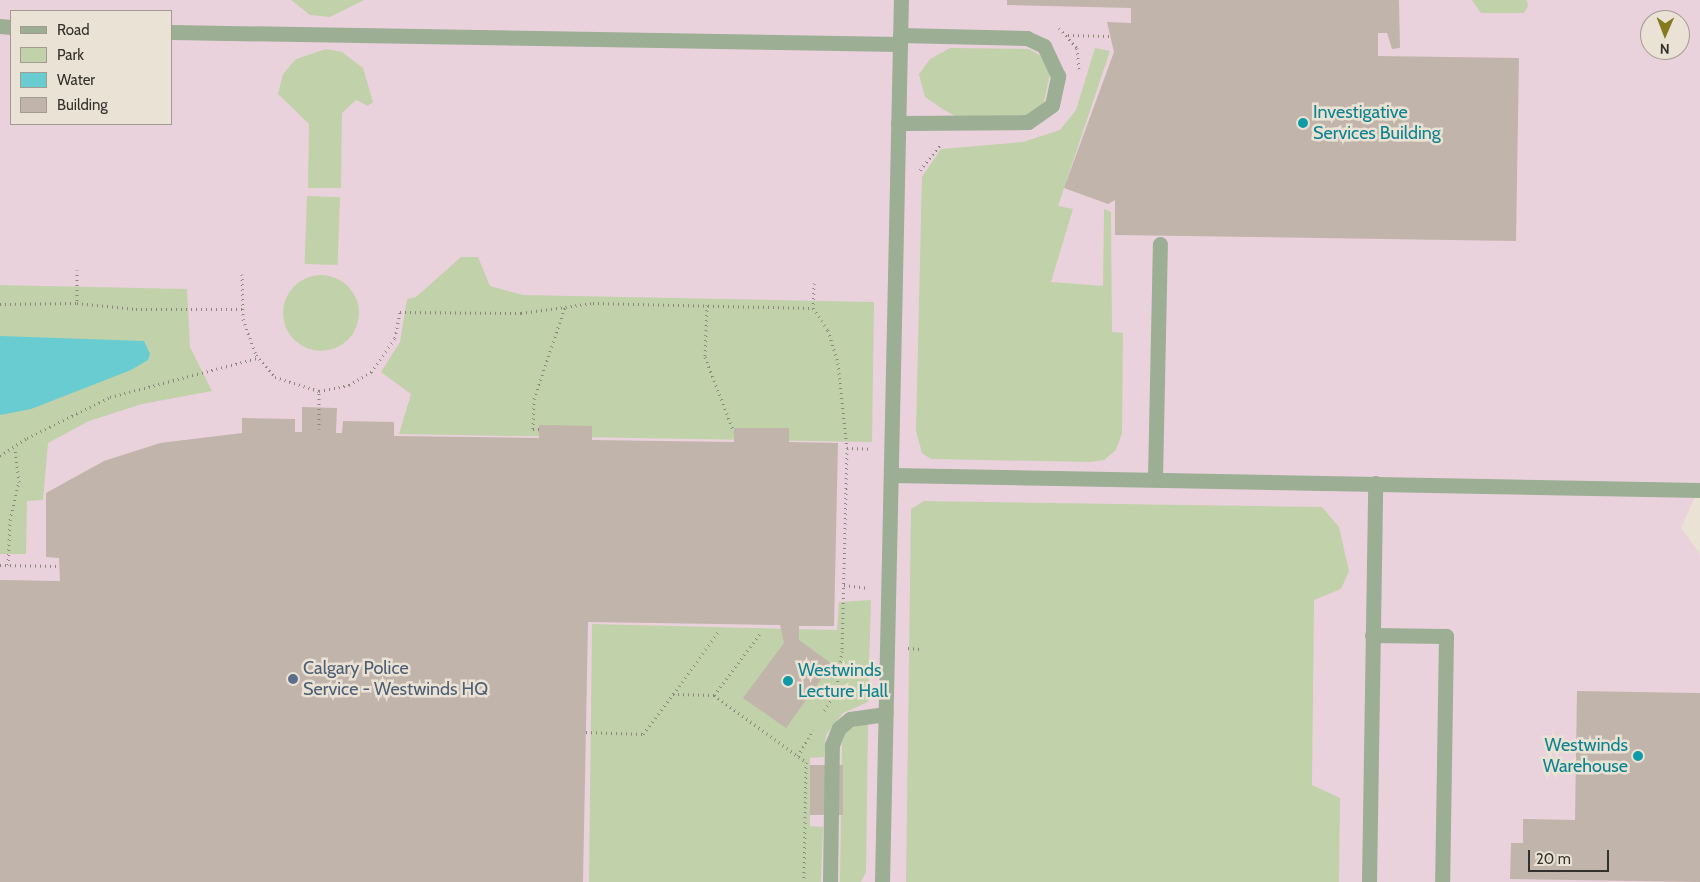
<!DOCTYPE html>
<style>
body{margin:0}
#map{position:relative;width:1700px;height:882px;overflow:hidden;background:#eae2d4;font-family:Cabin,sans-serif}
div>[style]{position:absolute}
.commercial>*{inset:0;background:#ead2dc}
.green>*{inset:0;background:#c1d1aa;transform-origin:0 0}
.round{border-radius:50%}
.water>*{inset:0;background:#69ccd0}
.building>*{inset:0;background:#c1b4aa;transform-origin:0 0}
.path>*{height:3px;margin-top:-1.5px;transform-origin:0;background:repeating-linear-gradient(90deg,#8c877d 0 1px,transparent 0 5px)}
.minor>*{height:15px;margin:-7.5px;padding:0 7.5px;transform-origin:7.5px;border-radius:7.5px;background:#9cae94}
.dots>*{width:14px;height:14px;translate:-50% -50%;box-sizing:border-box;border:2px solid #eae2d4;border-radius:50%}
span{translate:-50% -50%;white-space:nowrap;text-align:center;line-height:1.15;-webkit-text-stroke:5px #eae2d4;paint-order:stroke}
.culture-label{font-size:18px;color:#0d838f}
.left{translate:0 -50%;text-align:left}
.right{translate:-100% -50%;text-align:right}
.service-label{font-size:18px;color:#4e5e75}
.legend{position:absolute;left:10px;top:10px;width:162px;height:115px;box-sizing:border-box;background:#eae2d4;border:1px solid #a19b91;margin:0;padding:6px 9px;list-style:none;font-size:15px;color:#34312c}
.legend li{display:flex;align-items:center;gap:10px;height:25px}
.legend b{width:25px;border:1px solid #a19b91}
.north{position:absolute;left:1640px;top:10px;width:50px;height:50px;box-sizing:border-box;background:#eae2d4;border:1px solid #a19b91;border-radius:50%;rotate:181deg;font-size:14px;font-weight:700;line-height:20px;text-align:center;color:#34312c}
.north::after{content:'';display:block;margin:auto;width:18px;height:22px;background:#857a1f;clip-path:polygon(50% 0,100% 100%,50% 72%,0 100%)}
.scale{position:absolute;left:1528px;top:850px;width:81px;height:22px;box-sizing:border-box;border:2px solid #34312c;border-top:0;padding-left:6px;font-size:15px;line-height:18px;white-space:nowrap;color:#34312c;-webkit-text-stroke:4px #eae2d4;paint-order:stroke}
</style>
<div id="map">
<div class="commercial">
<div style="clip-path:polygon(evenodd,0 0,1700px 0,1700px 485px,1681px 528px,1700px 554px,1700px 882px,0 882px,0 0,11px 11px,171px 11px,171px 124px,11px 124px,11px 11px,0 0,1650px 20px,1680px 20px,1680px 50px,1650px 50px,1650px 20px)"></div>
</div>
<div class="green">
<div style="clip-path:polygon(291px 0,364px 0,330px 17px,310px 15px)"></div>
<div style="clip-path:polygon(1472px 0,1527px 0,1528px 6px,1524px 13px,1481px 13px)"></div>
<div style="clip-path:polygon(950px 48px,1029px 49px,1043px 57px,1050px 73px,1043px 107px,1029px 115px,957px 117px,944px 110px,925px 97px,919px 74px,930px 59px)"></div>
<div style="clip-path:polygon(1095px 48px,1110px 51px,1058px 206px,1073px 209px,1051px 282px,1103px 286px,1104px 209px,1111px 212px,1112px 332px,1123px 333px,1122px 433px,1116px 450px,1104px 460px,1091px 462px,931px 459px,922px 453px,916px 431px,922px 177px,941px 149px,1023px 142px,1060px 130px,1076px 110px)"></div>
<div style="clip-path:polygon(326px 49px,342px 52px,363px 68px,373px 102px,368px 106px,356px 100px,342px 113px,341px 188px,308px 188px,309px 124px,278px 94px,283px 74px,296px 59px)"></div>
<div style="left:307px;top:196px;width:33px;height:68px;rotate:2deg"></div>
<div style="clip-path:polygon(461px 257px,478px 257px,490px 286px,523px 295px,874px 302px,872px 442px,399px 434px,411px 394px,381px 372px,400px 342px,407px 299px,416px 297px)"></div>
<div class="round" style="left:283px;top:275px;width:76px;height:76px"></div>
<div style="clip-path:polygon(0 285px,187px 289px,190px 347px,212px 391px,142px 404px,89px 421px,48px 443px,43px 500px,27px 501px,26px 554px,0 554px)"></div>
<div style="clip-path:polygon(924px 501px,1322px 507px,1339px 527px,1349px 571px,1341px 589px,1314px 600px,1312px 785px,1340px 798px,1339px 882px,906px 882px,911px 509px)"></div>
<div style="clip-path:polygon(871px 600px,868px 702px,843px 713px,826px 735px,824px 757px,810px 758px,810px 826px,823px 827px,821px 882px,589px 882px,592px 624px,837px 630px,839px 602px)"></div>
<div style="clip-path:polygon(865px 722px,868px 725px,866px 872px,861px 882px,840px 882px,842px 743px,846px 731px)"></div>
</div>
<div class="water">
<div style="clip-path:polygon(0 336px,144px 341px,150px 354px,148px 360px,131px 370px,31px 409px,0 415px)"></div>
</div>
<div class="building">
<div style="clip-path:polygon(1007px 0,1399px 0,1400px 48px,1392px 49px,1387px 33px,1378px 33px,1378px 56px,1519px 58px,1516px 241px,1115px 235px,1115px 200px,1108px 204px,1064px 188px,1114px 52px,1107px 22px,1131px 23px,1131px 8px,1007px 5px)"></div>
<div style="clip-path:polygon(302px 407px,337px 408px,336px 433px,342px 433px,343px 421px,394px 422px,394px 436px,539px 438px,539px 425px,592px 426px,592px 440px,734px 442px,734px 428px,789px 428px,789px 442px,838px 443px,834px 626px,799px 626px,799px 640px,832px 664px,786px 728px,743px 698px,784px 643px,780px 625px,588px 622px,583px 882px,0 882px,0 580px,60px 581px,59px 558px,46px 557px,46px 493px,104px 461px,160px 443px,242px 433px,242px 418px,295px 419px,295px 432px,302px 432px)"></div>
<div style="clip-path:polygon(1577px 691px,1700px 693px,1700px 882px,1510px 879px,1511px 843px,1523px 843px,1523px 819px,1575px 820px)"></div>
<div style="left:810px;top:765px;width:33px;height:50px"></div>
</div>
<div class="path">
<div style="left:1059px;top:28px;width:27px;rotate:48deg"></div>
<div style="left:1077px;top:48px;width:21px;rotate:85deg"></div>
<div style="left:1068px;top:35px;width:42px;rotate:1.4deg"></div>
<div style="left:920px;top:170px;width:32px;rotate:-51deg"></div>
<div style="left:77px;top:270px;width:33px;rotate:90deg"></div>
<div style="left:77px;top:303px;width:59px;rotate:5.8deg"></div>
<div style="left:136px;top:309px;width:106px"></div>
<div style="left:242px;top:274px;width:45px;rotate:88.7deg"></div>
<div style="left:243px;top:319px;width:38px;rotate:70deg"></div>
<div style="left:256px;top:355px;width:29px;rotate:49deg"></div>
<div style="left:275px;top:377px;width:46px;rotate:17.7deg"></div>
<div style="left:319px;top:391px;width:31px;rotate:-11deg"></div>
<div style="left:349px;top:385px;width:26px;rotate:-31deg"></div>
<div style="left:371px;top:372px;width:42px;rotate:-54.8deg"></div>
<div style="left:395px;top:338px;width:26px;rotate:-79deg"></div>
<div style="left:400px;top:312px;width:121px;rotate:0.5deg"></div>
<div style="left:521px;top:313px;width:73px;rotate:-7.9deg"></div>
<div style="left:593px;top:303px;width:220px;rotate:1.3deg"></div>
<div style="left:814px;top:283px;width:25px;rotate:92deg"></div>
<div style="left:813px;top:308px;width:27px;rotate:56deg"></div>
<div style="left:828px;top:330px;width:34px;rotate:73deg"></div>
<div style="left:838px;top:363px;width:85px;rotate:84deg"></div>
<div style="left:847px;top:448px;width:203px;rotate:91.4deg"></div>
<div style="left:842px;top:651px;width:42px;rotate:98.1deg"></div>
<div style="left:836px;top:693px;width:22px;rotate:124deg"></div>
<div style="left:0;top:304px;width:77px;rotate:-0.7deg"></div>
<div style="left:707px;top:305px;width:52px;rotate:92.2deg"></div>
<div style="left:705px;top:357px;width:80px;rotate:68.9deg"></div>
<div style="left:319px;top:429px;width:38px;rotate:-90deg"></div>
<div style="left:539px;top:429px;width:6px;rotate:180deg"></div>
<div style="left:533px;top:429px;width:30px;rotate:-88deg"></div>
<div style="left:534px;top:399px;width:97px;rotate:-71.4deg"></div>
<div style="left:847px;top:448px;width:24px;rotate:2deg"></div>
<div style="left:0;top:456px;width:32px;rotate:-34deg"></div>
<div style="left:27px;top:438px;width:93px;rotate:-26.3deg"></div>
<div style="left:110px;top:397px;width:153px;rotate:-14.8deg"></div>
<div style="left:0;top:565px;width:60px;rotate:1deg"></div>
<div style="left:8px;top:565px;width:45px;rotate:-87.5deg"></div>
<div style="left:10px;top:520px;width:39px;rotate:-77deg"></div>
<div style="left:19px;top:482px;width:34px;rotate:-97deg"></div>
<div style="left:844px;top:585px;width:23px;rotate:7deg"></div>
<div style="left:908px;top:648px;width:13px;rotate:4deg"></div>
<div style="left:673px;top:694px;width:78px;rotate:-53.9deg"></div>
<div style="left:714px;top:695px;width:79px;rotate:-53.3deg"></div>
<div style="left:586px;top:732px;width:57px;rotate:2deg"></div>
<div style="left:643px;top:734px;width:50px;rotate:-53.1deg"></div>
<div style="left:673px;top:694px;width:41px;rotate:1.4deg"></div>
<div style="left:714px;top:695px;width:114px;rotate:36.1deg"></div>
<div style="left:806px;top:762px;width:120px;rotate:91deg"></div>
<div style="left:798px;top:756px;width:30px;rotate:-60deg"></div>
</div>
<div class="minor">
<div style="left:0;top:26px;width:11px;rotate:5deg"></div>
<div style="left:171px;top:32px;width:729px;rotate:0.94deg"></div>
<div style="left:898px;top:123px;width:130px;rotate:-0.4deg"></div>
<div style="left:1028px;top:122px;width:29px;rotate:-35deg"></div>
<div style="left:1052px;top:105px;width:30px;rotate:-78deg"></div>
<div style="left:1058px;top:76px;width:33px;rotate:-115deg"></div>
<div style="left:1044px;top:46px;width:19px;rotate:-155deg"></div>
<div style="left:1027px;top:38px;width:127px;rotate:-178.6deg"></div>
<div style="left:892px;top:475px;width:808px;rotate:1.06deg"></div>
<div style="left:1155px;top:478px;width:234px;rotate:-88.8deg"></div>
<div style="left:1372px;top:635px;width:74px;rotate:0.8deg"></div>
<div style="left:1446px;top:636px;width:246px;rotate:90.9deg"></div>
<div style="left:830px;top:882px;width:137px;rotate:-89.2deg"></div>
<div style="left:832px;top:745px;width:18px;rotate:-68deg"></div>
<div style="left:839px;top:728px;width:14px;rotate:-39deg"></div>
<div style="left:850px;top:719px;width:36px;rotate:-8deg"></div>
<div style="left:882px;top:882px;width:882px;rotate:-88.77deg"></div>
<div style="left:1369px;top:882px;width:399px;rotate:-89.1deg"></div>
</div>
<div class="dots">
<div style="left:1303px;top:123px;background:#0f9aa8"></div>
<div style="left:293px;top:679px;background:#5c6f8a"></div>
<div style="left:788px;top:681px;background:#0f9aa8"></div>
<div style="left:1638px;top:756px;background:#0f9aa8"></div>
</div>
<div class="culture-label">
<span class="left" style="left:1313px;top:123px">Investigative<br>Services Building</span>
<span class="left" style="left:798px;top:681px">Westwinds<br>Lecture Hall</span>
<span class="right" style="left:1628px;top:756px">Westwinds<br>Warehouse</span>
</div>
<div class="service-label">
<span class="left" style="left:303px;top:679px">Calgary Police<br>Service - Westwinds HQ</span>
</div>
<ul class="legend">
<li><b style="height:6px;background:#9cae94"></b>Road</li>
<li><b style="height:14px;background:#c1d1aa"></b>Park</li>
<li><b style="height:14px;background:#69ccd0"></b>Water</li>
<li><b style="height:14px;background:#c1b4aa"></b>Building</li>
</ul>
<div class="north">N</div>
<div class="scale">20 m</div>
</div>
